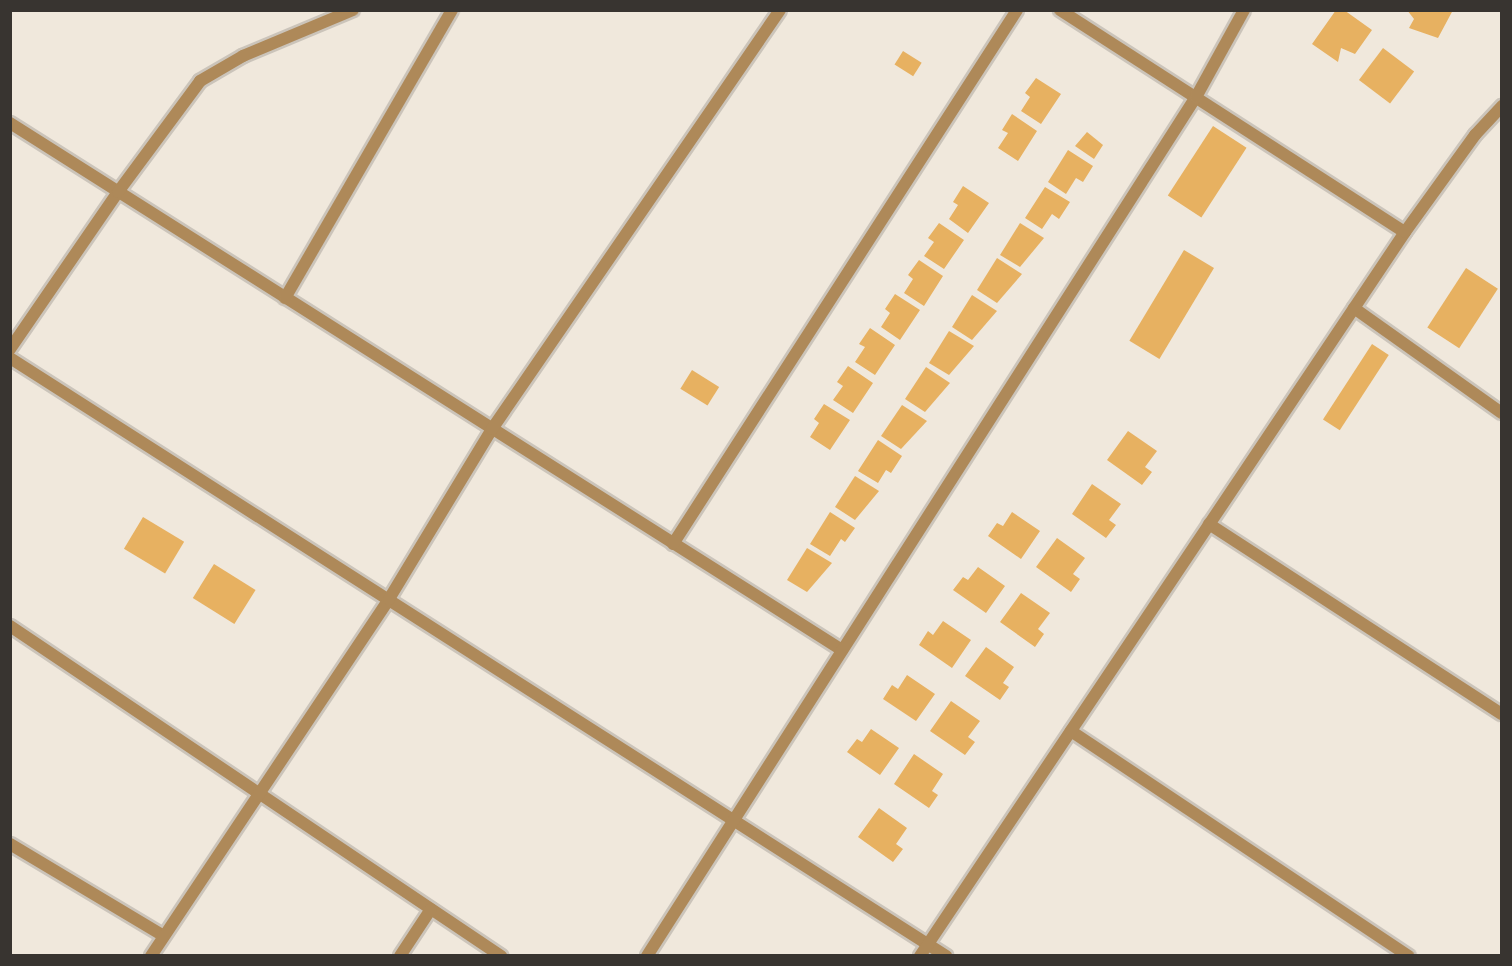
<!DOCTYPE html>
<style>
body{margin:0}
#map{position:relative;width:1512px;height:966px;overflow:hidden;background:#f0e8dc;font-family:"PT Sans",sans-serif}
div>[style]{position:absolute}
.building>*{inset:0;background:#e7b161;transform-origin:0 0}
.roads{filter:drop-shadow(2px 0 #cbc4ba) drop-shadow(-2px 0 #cbc4ba) drop-shadow(0 2px #cbc4ba) drop-shadow(0 -2px #cbc4ba)}
.street>*{height:12px;margin:-6px;padding:0 6px;transform-origin:6px;border-radius:6px;background:#ae8959}
span{translate:-50% -50%;white-space:nowrap;text-align:center;line-height:1.15;-webkit-text-stroke:4.5px #f0e8dc;paint-order:stroke}
.frame{position:absolute;inset:0;border:12px solid #383430;pointer-events:none}
</style>
<div id="map">
<div class="building">
<div style="clip-path:polygon(1336px 10px,1344px 10px,1372px 30px,1355px 54px,1341px 48px,1338px 62px,1312px 44px)"></div>
<div style="clip-path:polygon(1407px 10px,1453px 10px,1438px 38px,1409px 28px,1414px 19px)"></div>
<div style="left:1383px;top:48px;width:39px;height:40px;rotate:37deg"></div>
<div style="left:903px;top:51px;width:22px;height:16px;rotate:32deg"></div>
<div style="clip-path:polygon(1036px 78px,1061px 94px,1041px 124px,1021px 111px,1030px 97px,1025px 93px)"></div>
<div style="clip-path:polygon(1012px 114px,1037px 131px,1018px 161px,998px 148px,1008px 133px,1002px 130px)"></div>
<div style="left:1213px;top:126px;width:40px;height:83px;rotate:33deg"></div>
<div style="clip-path:polygon(1087px 132px,1103px 145px,1094px 159px,1075px 146px)"></div>
<div style="clip-path:polygon(1068px 150px,1093px 166px,1083px 182px,1076px 178px,1066px 194px,1048px 182px)"></div>
<div style="clip-path:polygon(963px 186px,989px 203px,968px 233px,949px 219px,958px 205px,953px 202px)"></div>
<div style="clip-path:polygon(1045px 187px,1070px 202px,1059px 219px,1052px 214px,1042px 229px,1025px 218px)"></div>
<div style="clip-path:polygon(939px 223px,964px 240px,944px 269px,924px 256px,934px 242px,928px 238px)"></div>
<div style="clip-path:polygon(1020px 223px,1044px 238px,1020px 267px,1000px 255px)"></div>
<div style="left:1184px;top:250px;width:35px;height:106px;rotate:31deg"></div>
<div style="clip-path:polygon(997px 258px,1022px 274px,997px 303px,977px 290px)"></div>
<div style="clip-path:polygon(919px 260px,943px 276px,924px 306px,904px 293px,913px 279px,908px 275px)"></div>
<div style="left:1466px;top:268px;width:38px;height:71px;rotate:33deg"></div>
<div style="clip-path:polygon(895px 294px,920px 310px,900px 340px,881px 327px,890px 313px,885px 309px)"></div>
<div style="clip-path:polygon(972px 295px,997px 311px,972px 340px,952px 327px)"></div>
<div style="clip-path:polygon(870px 328px,895px 345px,875px 375px,855px 362px,865px 347px,859px 344px)"></div>
<div style="clip-path:polygon(949px 331px,974px 346px,949px 375px,929px 363px)"></div>
<div style="left:1372px;top:344px;width:20px;height:90px;rotate:33deg"></div>
<div style="clip-path:polygon(848px 366px,873px 383px,853px 413px,833px 400px,843px 386px,837px 382px)"></div>
<div style="clip-path:polygon(926px 367px,950px 383px,925px 412px,905px 399px)"></div>
<div style="left:692px;top:370px;width:32px;height:22px;rotate:32deg"></div>
<div style="clip-path:polygon(824px 404px,850px 420px,830px 450px,810px 437px,819px 423px,814px 419px)"></div>
<div style="clip-path:polygon(902px 405px,927px 421px,901px 449px,881px 436px)"></div>
<div style="clip-path:polygon(1128px 431px,1157px 451px,1145px 467px,1152px 472px,1142px 485px,1107px 460px)"></div>
<div style="clip-path:polygon(878px 440px,902px 456px,891px 473px,886px 470px,878px 483px,858px 471px)"></div>
<div style="clip-path:polygon(855px 476px,879px 491px,855px 520px,835px 507px)"></div>
<div style="clip-path:polygon(1092px 484px,1121px 504px,1109px 520px,1116px 525px,1106px 538px,1072px 514px)"></div>
<div style="clip-path:polygon(830px 512px,855px 528px,845px 542px,841px 539px,830px 556px,810px 544px)"></div>
<div style="clip-path:polygon(1012px 512px,1040px 531px,1021px 559px,988px 536px,997px 523px,1003px 526px)"></div>
<div style="left:143px;top:517px;width:48px;height:37px;rotate:31deg"></div>
<div style="clip-path:polygon(1057px 538px,1085px 558px,1073px 574px,1080px 579px,1071px 592px,1036px 567px)"></div>
<div style="clip-path:polygon(807px 548px,832px 563px,807px 592px,787px 580px)"></div>
<div style="left:214px;top:564px;width:49px;height:40px;rotate:32deg"></div>
<div style="clip-path:polygon(978px 567px,1005px 586px,986px 613px,953px 590px,963px 577px,968px 580px)"></div>
<div style="clip-path:polygon(1021px 593px,1050px 613px,1038px 629px,1044px 634px,1035px 647px,1000px 622px)"></div>
<div style="clip-path:polygon(943px 621px,971px 640px,952px 668px,919px 645px,928px 631px,933px 635px)"></div>
<div style="clip-path:polygon(986px 647px,1014px 667px,1003px 683px,1009px 687px,1000px 700px,965px 676px)"></div>
<div style="clip-path:polygon(907px 675px,935px 694px,916px 721px,883px 699px,892px 685px,898px 689px)"></div>
<div style="clip-path:polygon(951px 701px,980px 721px,968px 737px,975px 742px,965px 755px,930px 731px)"></div>
<div style="clip-path:polygon(871px 729px,899px 748px,880px 775px,847px 752px,857px 739px,862px 742px)"></div>
<div style="clip-path:polygon(914px 754px,943px 774px,932px 791px,938px 795px,929px 808px,894px 784px)"></div>
<div style="clip-path:polygon(879px 808px,907px 828px,896px 844px,903px 849px,893px 862px,858px 837px)"></div>
</div>
<div class="roads">
<div class="street">
<div style="left:1060px;top:10px;width:410px;rotate:32.8deg"></div>
<div style="left:10px;top:123px;width:985px;rotate:32.35deg"></div>
<div style="left:285px;top:298px;width:333px;rotate:-59.9deg"></div>
<div style="left:1354px;top:308px;width:181px;rotate:35.4deg"></div>
<div style="left:10px;top:349px;width:191px;rotate:-55.5deg"></div>
<div style="left:118px;top:192px;width:138px;rotate:-53.5deg"></div>
<div style="left:200px;top:81px;width:50px;rotate:-30.2deg"></div>
<div style="left:243px;top:56px;width:119px;rotate:-22.7deg"></div>
<div style="left:10px;top:358px;width:1111px;rotate:32.57deg"></div>
<div style="left:1209px;top:524px;width:349px;rotate:33deg"></div>
<div style="left:673px;top:544px;width:635px;rotate:-57.21deg"></div>
<div style="left:10px;top:626px;width:592px;rotate:33.9deg"></div>
<div style="left:1071px;top:731px;width:406px;rotate:33.7deg"></div>
<div style="left:10px;top:844px;width:179px;rotate:30.9deg"></div>
<div style="left:151px;top:956px;width:429px;rotate:-56.3deg"></div>
<div style="left:389px;top:599px;width:199px;rotate:-58.8deg"></div>
<div style="left:492px;top:429px;width:508px;rotate:-55.5deg"></div>
<div style="left:400px;top:956px;width:56px;rotate:-56.6deg"></div>
<div style="left:647px;top:956px;width:1019px;rotate:-57.42deg"></div>
<div style="left:1196px;top:97px;width:99px;rotate:-61.1deg"></div>
<div style="left:920px;top:956px;width:871px;rotate:-56.18deg"></div>
<div style="left:1405px;top:232px;width:120px;rotate:-54.2deg"></div>
<div style="left:1475px;top:135px;width:40px;rotate:-47deg"></div>
</div>
</div>
<div class="frame"></div>
</div>
